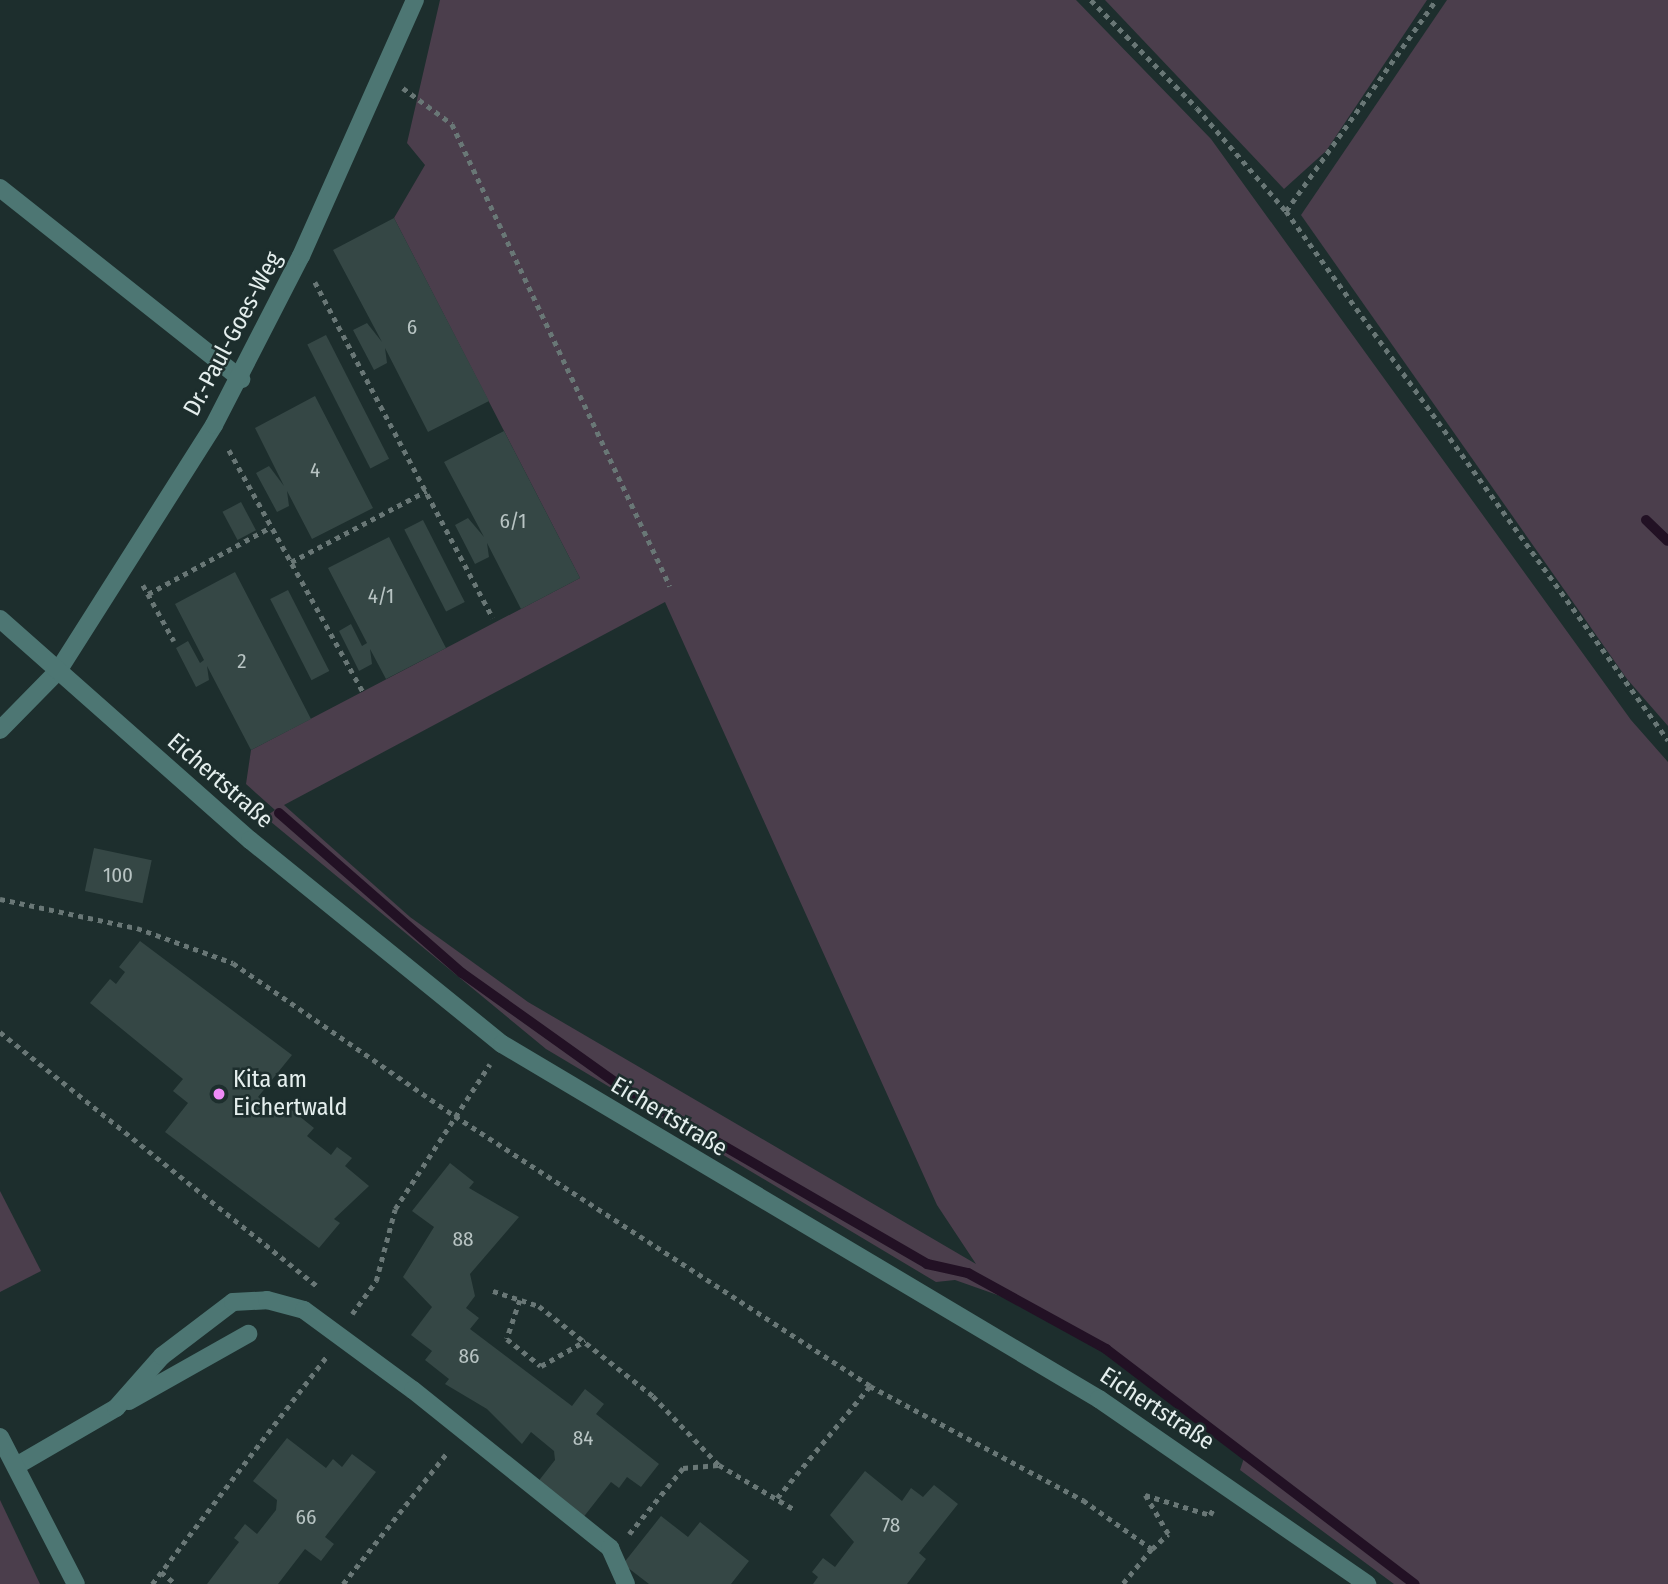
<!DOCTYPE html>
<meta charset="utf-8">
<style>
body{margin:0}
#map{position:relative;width:1668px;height:1584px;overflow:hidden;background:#1d2e2d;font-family:"Fira Sans Condensed",sans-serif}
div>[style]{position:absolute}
.green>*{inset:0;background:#4b3e4c}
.stream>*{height:10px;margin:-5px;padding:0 5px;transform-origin:5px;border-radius:5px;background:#221124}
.building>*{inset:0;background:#354745;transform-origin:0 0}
.path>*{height:4.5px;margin-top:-2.25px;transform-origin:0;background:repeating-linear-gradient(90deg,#697776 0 5px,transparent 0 10px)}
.service>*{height:18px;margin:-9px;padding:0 9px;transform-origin:9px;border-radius:9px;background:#4d7673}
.minor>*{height:18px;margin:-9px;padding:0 9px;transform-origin:9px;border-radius:9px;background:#4d7673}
.tertiary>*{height:18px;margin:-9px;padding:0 9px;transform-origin:9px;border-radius:9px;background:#4d7673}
.dots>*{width:19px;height:19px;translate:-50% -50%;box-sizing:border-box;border:4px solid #1d2e2d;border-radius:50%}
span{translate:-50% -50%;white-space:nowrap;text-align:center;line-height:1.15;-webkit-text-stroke:5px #1d2e2d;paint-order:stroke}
.number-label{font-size:21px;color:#b8c4c3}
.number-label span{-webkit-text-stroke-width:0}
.street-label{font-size:24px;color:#e4eeed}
.poi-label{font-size:24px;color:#e4eeed}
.left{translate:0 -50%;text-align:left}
</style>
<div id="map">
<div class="green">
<div style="clip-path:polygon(evenodd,440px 0,1076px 0,1211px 139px,1631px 720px,1668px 762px,1668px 1584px,1394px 1584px,1240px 1470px,1244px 1458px,1089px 1341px,1020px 1303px,955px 1280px,936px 1282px,546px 1049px,265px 817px,275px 810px,246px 784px,251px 750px,580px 578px,394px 218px,425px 165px,407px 143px,440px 0,665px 602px,937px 1205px,976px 1264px,528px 1002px,410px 917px,284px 805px,665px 602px)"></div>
<div style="clip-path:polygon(1105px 0,1427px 0,1326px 151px,1284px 189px)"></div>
<div style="clip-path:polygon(1447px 0,1668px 0,1668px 726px,1627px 679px,1301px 215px)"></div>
<div style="clip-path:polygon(0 1191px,41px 1271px,0 1292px)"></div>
<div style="clip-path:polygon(0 1500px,40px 1584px,0 1584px)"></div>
</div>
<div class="stream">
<div style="left:1646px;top:520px;width:30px;rotate:44deg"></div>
<div style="left:279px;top:813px;width:243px;rotate:41.2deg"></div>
<div style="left:462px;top:973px;width:196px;rotate:35.5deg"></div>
<div style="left:622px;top:1087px;width:353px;rotate:30.1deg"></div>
<div style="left:927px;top:1264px;width:42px;rotate:12.4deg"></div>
<div style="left:968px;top:1273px;width:158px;rotate:28.8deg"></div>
<div style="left:1106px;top:1349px;width:388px;rotate:37.3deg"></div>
</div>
<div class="building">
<div style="clip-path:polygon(394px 218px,489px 401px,428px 432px,385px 348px,387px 363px,374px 370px,353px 330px,367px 323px,382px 342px,333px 250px)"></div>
<div style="left:326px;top:335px;width:139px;height:21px;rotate:63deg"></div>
<div style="clip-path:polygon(315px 396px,373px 508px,312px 539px,287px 491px,289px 506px,277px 512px,256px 473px,269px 466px,284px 486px,255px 428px)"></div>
<div style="clip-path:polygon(504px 431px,580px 578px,521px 609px,487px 543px,489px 557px,475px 564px,455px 525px,468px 518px,484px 537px,444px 462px)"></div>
<div style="left:241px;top:502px;width:32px;height:21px;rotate:62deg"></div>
<div style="left:423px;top:520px;width:92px;height:21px;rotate:63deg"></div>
<div style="clip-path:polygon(389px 537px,446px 648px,386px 679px,370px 649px,372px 664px,359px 671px,339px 631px,351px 624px,362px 646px,367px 643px,328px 568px)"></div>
<div style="clip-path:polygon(235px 572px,311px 719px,251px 750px,207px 666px,209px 680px,196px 687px,176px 648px,188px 641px,200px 663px,204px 660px,175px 604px)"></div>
<div style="left:288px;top:590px;width:91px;height:20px;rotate:63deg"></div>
<div style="left:94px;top:848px;width:59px;height:44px;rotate:12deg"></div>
<div style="clip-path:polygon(140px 941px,292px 1055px,258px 1097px,281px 1115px,288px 1107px,314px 1128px,307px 1136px,331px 1155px,337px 1147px,352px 1158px,345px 1166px,369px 1186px,334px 1219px,340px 1223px,319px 1248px,165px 1132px,188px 1103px,173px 1091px,183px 1079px,90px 1003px,110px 979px,116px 984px,125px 972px,119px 967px)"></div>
<div style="clip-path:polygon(450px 1163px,474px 1182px,469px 1188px,519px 1217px,470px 1274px,475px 1296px,466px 1308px,479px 1318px,470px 1329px,572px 1406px,585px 1389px,604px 1404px,596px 1414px,659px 1464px,641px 1487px,627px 1477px,619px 1488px,611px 1482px,582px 1519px,537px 1483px,555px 1460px,554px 1451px,531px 1432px,522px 1444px,487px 1409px,445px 1384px,449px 1379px,425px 1360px,432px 1351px,411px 1335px,432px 1307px,403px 1277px,434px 1227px,412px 1211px)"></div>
<div style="clip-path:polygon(287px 1438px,326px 1468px,333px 1459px,342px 1467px,352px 1454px,376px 1472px,325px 1537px,334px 1544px,321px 1561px,305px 1549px,278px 1584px,207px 1584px,239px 1542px,234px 1538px,245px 1524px,257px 1534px,276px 1510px,277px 1500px,253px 1481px)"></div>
<div style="clip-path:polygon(865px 1471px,902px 1501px,911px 1488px,923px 1497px,934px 1485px,958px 1504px,919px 1553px,926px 1559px,907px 1584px,813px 1584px,818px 1577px,812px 1572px,823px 1558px,835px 1567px,854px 1542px,830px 1515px)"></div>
<div style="clip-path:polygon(661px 1516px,688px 1537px,700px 1522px,749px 1561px,731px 1584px,649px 1584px,623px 1564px)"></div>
</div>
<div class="path">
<div style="left:1091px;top:0;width:151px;rotate:45.5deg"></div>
<div style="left:1197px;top:108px;width:136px;rotate:49.2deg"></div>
<div style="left:1286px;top:211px;width:653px;rotate:54.17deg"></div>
<div style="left:403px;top:88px;width:61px;rotate:36.3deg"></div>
<div style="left:452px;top:124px;width:511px;rotate:64.74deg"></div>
<div style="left:1286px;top:211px;width:259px;rotate:-54.6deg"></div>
<div style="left:315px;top:282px;width:380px;rotate:62.1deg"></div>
<div style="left:229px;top:450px;width:279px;rotate:61deg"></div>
<div style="left:291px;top:562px;width:153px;rotate:-27.7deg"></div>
<div style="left:143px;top:585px;width:64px;rotate:61deg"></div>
<div style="left:148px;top:594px;width:140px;rotate:-28.6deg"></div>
<div style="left:0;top:899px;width:140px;rotate:12deg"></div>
<div style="left:137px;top:928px;width:102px;rotate:20deg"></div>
<div style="left:233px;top:963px;width:270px;rotate:34.6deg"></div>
<div style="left:455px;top:1116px;width:495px;rotate:33deg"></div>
<div style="left:870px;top:1386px;width:242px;rotate:28.2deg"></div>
<div style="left:1083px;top:1500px;width:85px;rotate:35.4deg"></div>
<div style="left:1152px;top:1549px;width:45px;rotate:129.6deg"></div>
<div style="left:0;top:1032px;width:408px;rotate:38.7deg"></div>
<div style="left:493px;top:1291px;width:48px;rotate:18.1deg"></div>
<div style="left:539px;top:1306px;width:145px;rotate:38.3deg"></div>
<div style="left:653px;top:1396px;width:95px;rotate:46.3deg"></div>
<div style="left:719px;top:1465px;width:88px;rotate:30.6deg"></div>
<div style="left:520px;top:1300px;width:41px;rotate:108.4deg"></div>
<div style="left:507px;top:1339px;width:43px;rotate:38.5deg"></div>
<div style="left:541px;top:1366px;width:51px;rotate:-29.6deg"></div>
<div style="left:352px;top:1314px;width:41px;rotate:-54deg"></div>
<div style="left:376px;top:1281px;width:74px;rotate:-75.2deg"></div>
<div style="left:395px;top:1209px;width:173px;rotate:-56.8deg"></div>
<div style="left:777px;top:1498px;width:146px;rotate:-50.3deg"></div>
<div style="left:629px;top:1534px;width:85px;rotate:-50.7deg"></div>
<div style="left:683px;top:1468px;width:35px;rotate:-5deg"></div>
<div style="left:1152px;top:1549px;width:22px;rotate:-43deg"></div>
<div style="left:1168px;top:1534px;width:45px;rotate:-120.5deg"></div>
<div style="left:1145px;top:1495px;width:68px;rotate:17.1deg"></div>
<div style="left:1210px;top:1515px;width:9px;rotate:-63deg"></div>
<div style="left:161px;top:1572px;width:19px;rotate:39deg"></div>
<div style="left:152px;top:1584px;width:286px;rotate:-52.5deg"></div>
<div style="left:343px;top:1584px;width:166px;rotate:-51.6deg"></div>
</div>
<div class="service">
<div style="left:0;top:188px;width:308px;rotate:38.4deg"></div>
<div style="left:129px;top:1401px;width:137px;rotate:-29.4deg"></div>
<div style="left:16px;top:1466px;width:116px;rotate:-30.1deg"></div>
<div style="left:116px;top:1408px;width:69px;rotate:-48.5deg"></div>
<div style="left:162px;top:1356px;width:89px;rotate:-37.3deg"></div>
<div style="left:233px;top:1302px;width:34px;rotate:-3deg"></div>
<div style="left:267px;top:1300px;width:38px;rotate:15deg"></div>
<div style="left:304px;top:1310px;width:135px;rotate:36.3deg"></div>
<div style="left:413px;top:1390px;width:253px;rotate:38.7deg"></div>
<div style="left:610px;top:1548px;width:39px;rotate:66deg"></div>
</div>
<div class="minor">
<div style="left:0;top:730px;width:83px;rotate:-45.5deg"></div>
<div style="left:58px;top:671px;width:291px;rotate:-57.6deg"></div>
<div style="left:214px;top:425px;width:190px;rotate:-62.8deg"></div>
<div style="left:301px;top:256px;width:280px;rotate:-66deg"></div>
<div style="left:0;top:1437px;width:165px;rotate:62.7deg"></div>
</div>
<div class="tertiary">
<div style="left:0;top:619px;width:334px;rotate:41.5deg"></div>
<div style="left:250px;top:840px;width:324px;rotate:39deg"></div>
<div style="left:502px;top:1044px;width:695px;rotate:30.74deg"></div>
<div style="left:1099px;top:1399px;width:326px;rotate:34.6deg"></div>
</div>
<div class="dots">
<div style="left:219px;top:1094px;background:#ef8bf7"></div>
</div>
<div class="number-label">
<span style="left:412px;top:327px">6</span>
<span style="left:315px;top:470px">4</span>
<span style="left:513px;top:521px">6/1</span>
<span style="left:381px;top:596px">4/1</span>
<span style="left:242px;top:661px">2</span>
<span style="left:118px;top:875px">100</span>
<span style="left:463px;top:1239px">88</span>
<span style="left:469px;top:1356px">86</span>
<span style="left:583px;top:1438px">84</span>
<span style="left:306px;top:1517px">66</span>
<span style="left:891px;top:1525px">78</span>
</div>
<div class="street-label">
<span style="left:233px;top:334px;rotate:-62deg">Dr.-Paul-Goes-Weg</span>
<span style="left:220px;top:781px;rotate:41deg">Eichertstraße</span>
<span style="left:669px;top:1117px;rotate:31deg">Eichertstraße</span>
<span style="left:1157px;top:1409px;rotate:33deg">Eichertstraße</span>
</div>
<div class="poi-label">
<span class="left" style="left:233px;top:1094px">Kita am<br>Eichertwald</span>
</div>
</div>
